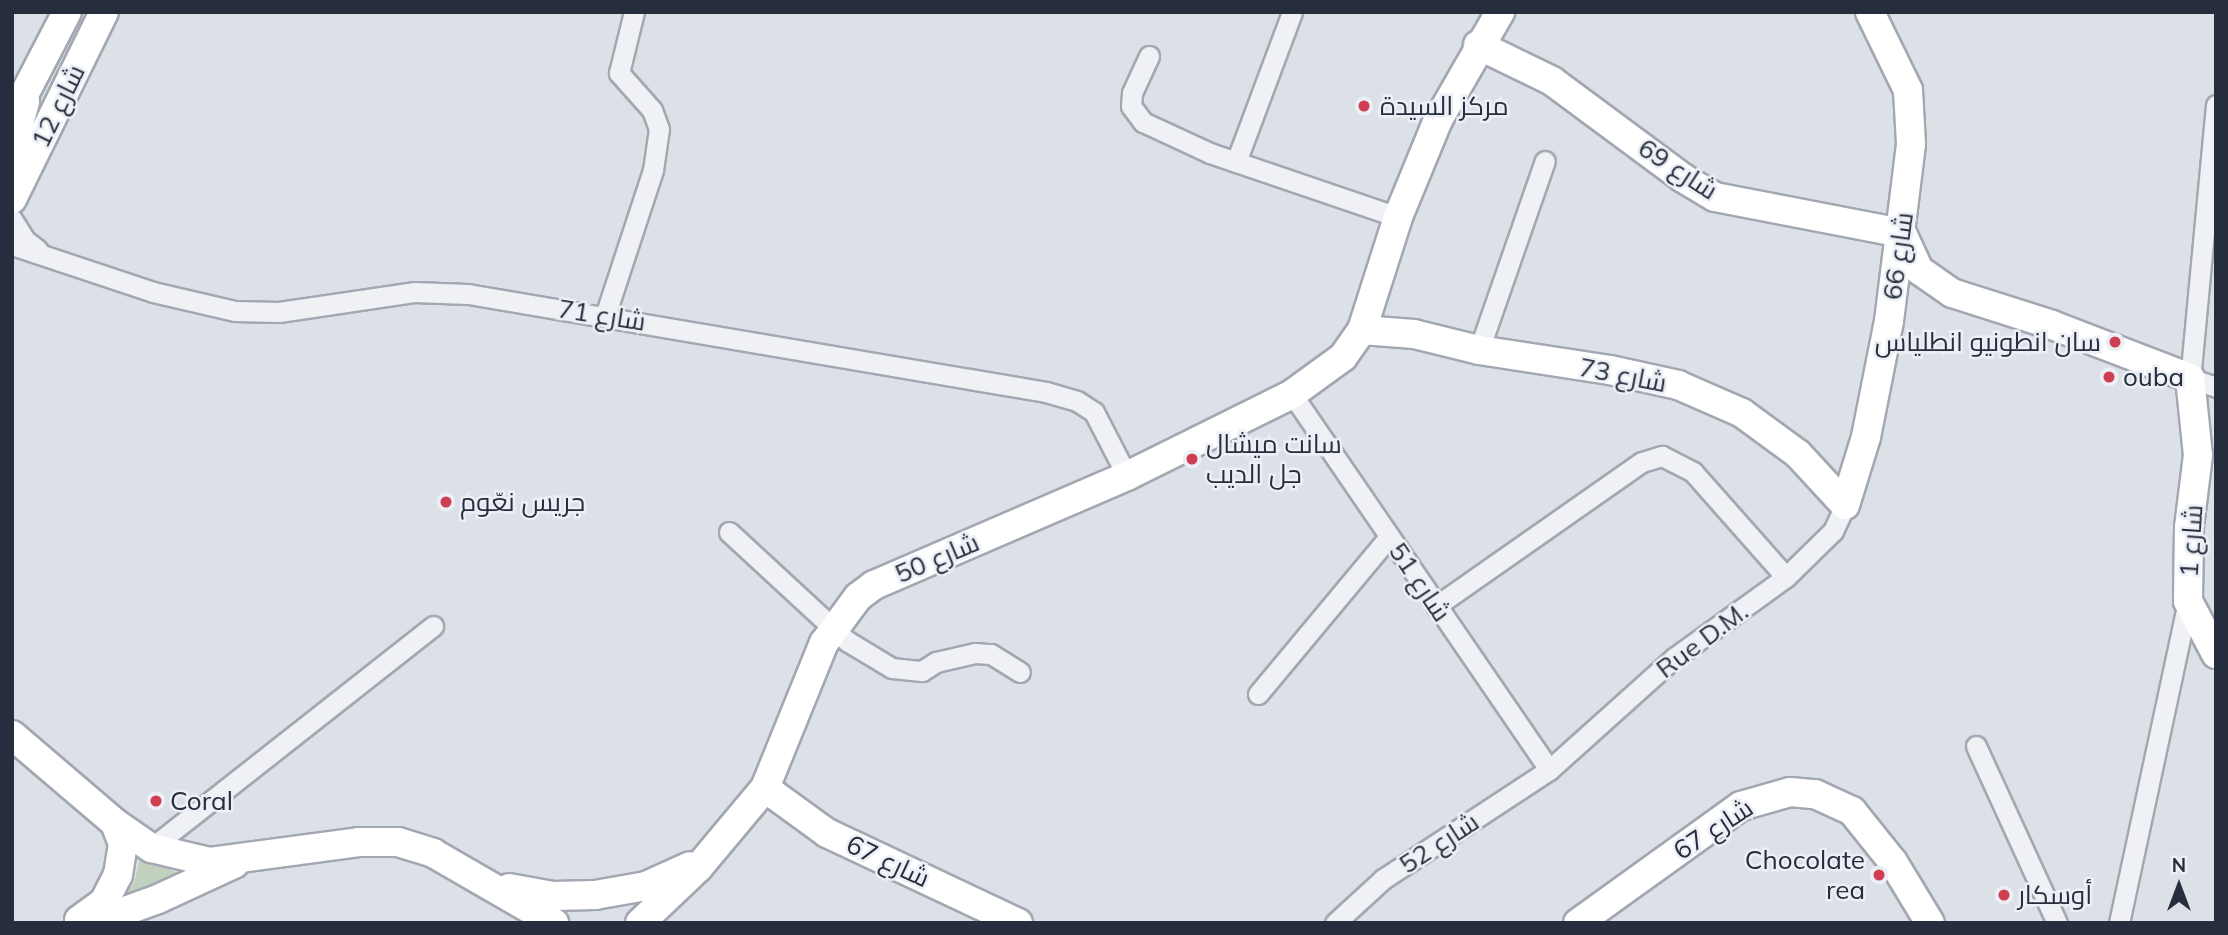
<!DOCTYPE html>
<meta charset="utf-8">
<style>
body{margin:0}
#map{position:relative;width:2228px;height:935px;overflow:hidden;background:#dce0e7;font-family:Mulish,Cairo,sans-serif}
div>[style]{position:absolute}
.green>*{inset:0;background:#c2d1bd}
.roads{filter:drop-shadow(2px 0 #a2a7b1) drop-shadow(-2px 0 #a2a7b1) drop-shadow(0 2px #a2a7b1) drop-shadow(0 -2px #a2a7b1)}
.street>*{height:19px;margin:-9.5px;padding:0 9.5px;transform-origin:9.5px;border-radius:9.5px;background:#eff1f5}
.secondary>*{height:28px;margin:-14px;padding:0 14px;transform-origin:14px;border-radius:14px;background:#fff}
.dots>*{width:19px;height:19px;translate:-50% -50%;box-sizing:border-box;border:4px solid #eceff5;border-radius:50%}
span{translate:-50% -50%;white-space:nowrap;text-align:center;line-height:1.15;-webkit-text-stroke:5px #eceff5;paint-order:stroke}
.street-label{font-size:26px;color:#262e3d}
.poi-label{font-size:26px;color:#262e3d}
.left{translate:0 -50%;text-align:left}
.right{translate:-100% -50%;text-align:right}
.frame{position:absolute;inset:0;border:14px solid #262e3d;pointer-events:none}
.north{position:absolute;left:2144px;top:851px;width:70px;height:70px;-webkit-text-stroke:5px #eceff5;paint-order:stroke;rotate:0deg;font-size:19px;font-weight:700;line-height:28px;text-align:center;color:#262e3d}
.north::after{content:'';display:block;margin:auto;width:24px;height:32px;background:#262e3d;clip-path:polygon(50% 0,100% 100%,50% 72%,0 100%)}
</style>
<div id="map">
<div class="green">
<div style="clip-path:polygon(141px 854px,190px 880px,120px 901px,134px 883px)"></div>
</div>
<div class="roads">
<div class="street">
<div style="left:1149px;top:56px;width:41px;rotate:114.7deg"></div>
<div style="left:1132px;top:93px;width:13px;rotate:94deg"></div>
<div style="left:1131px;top:106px;width:20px;rotate:53deg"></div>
<div style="left:1143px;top:122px;width:74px;rotate:24.8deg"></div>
<div style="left:1210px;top:153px;width:199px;rotate:18.8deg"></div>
<div style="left:2216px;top:105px;width:274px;rotate:95.4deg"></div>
<div style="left:2190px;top:378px;width:28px;rotate:19deg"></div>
<div style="left:1236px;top:162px;width:160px;rotate:-69.5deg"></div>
<div style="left:12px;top:219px;width:25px;rotate:58deg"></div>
<div style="left:25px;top:240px;width:16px;rotate:38deg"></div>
<div style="left:12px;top:245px;width:149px;rotate:18.4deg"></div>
<div style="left:153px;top:292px;width:84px;rotate:13deg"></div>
<div style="left:235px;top:311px;width:44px;rotate:1.3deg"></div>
<div style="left:279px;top:312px;width:136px;rotate:-8.4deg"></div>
<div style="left:414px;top:292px;width:54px;rotate:2.1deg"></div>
<div style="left:468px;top:294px;width:586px;rotate:9.62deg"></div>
<div style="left:1046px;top:392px;width:32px;rotate:16deg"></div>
<div style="left:1077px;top:401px;width:20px;rotate:33deg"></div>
<div style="left:1094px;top:412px;width:72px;rotate:62.7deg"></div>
<div style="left:605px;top:316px;width:154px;rotate:-71.8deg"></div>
<div style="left:653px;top:170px;width:41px;rotate:-81.7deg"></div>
<div style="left:659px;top:129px;width:20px;rotate:-110deg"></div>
<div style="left:652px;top:110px;width:50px;rotate:-131.7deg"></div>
<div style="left:619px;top:73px;width:63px;rotate:-76.2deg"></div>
<div style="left:1479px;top:350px;width:200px;rotate:-70.8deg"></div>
<div style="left:1292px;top:394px;width:455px;rotate:55.6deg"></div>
<div style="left:729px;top:532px;width:161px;rotate:42.7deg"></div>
<div style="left:847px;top:641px;width:52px;rotate:31deg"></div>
<div style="left:892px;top:668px;width:30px;rotate:6deg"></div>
<div style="left:922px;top:671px;width:17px;rotate:-33deg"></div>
<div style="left:936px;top:662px;width:40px;rotate:-13deg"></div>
<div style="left:975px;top:653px;width:16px;rotate:4deg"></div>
<div style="left:991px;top:654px;width:34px;rotate:32deg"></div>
<div style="left:1436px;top:606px;width:251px;rotate:-35deg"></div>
<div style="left:1642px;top:462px;width:21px;rotate:-17deg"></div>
<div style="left:1662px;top:456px;width:35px;rotate:27deg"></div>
<div style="left:1693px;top:472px;width:140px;rotate:48.5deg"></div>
<div style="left:1258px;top:694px;width:204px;rotate:-50.2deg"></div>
<div style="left:1976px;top:746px;width:195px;rotate:65.4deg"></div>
<div style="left:151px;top:848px;width:359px;rotate:-38.2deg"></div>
<div style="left:1335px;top:923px;width:65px;rotate:-42.5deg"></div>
<div style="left:1383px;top:879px;width:199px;rotate:-33.3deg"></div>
<div style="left:1549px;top:770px;width:168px;rotate:-41.9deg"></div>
<div style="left:1674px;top:658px;width:138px;rotate:-35.9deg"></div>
<div style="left:1786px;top:577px;width:66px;rotate:-44.4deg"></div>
<div style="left:1833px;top:531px;width:29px;rotate:-65deg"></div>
<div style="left:2119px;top:923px;width:329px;rotate:-77.9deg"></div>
</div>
<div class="secondary">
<div style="left:1478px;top:45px;width:82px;rotate:25.9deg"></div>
<div style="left:1552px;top:81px;width:163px;rotate:36.5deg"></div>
<div style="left:1683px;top:178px;width:37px;rotate:31deg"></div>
<div style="left:1715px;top:197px;width:190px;rotate:10.9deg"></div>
<div style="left:1902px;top:233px;width:41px;rotate:65.3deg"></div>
<div style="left:1919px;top:270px;width:40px;rotate:34.9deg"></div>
<div style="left:1952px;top:293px;width:105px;rotate:17.7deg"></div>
<div style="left:2052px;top:325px;width:148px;rotate:21deg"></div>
<div style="left:2190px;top:378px;width:77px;rotate:84.1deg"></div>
<div style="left:2198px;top:455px;width:73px;rotate:97.1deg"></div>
<div style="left:2189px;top:527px;width:74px;rotate:90.8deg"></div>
<div style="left:2188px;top:601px;width:60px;rotate:62.2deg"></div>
<div style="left:12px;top:118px;width:119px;rotate:-62.6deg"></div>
<div style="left:12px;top:149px;width:49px;rotate:-74.5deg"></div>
<div style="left:12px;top:199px;width:208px;rotate:-63.8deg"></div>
<div style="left:1362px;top:330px;width:52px;rotate:4.4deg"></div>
<div style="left:1414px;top:334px;width:67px;rotate:13.8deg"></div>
<div style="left:1479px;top:350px;width:133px;rotate:8.7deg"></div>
<div style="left:1610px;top:370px;width:70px;rotate:12.4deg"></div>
<div style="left:1678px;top:385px;width:70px;rotate:23.6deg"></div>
<div style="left:1742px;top:413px;width:69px;rotate:36.2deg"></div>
<div style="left:1798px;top:454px;width:69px;rotate:47.3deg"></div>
<div style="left:1845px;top:505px;width:71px;rotate:-72.8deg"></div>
<div style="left:1866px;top:437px;width:118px;rotate:-78.8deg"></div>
<div style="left:1889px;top:321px;width:178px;rotate:-82.9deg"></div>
<div style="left:1911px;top:144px;width:54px;rotate:-93.2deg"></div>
<div style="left:1908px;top:90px;width:87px;rotate:-116deg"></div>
<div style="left:12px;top:735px;width:135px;rotate:40.5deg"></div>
<div style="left:115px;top:823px;width:44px;rotate:34.8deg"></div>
<div style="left:151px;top:848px;width:61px;rotate:13.3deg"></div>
<div style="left:210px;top:862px;width:150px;rotate:-7.6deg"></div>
<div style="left:359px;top:842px;width:39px"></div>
<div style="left:398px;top:842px;width:37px;rotate:17deg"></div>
<div style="left:433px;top:853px;width:140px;rotate:30deg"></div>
<div style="left:765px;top:788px;width:77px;rotate:36deg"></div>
<div style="left:827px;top:833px;width:211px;rotate:25.2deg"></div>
<div style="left:509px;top:888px;width:45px;rotate:10.3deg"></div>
<div style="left:553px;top:896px;width:42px;rotate:-1.4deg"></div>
<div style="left:595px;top:895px;width:52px;rotate:-10deg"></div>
<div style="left:646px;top:886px;width:48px;rotate:-24.4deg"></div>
<div style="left:79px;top:920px;width:31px;rotate:-36deg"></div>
<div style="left:104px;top:902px;width:30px;rotate:-63deg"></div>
<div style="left:118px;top:875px;width:31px;rotate:-81deg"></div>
<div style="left:123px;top:844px;width:22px;rotate:-111deg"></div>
<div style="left:92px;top:923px;width:70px;rotate:-20deg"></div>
<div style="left:158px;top:899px;width:84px;rotate:-24.7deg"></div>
<div style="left:640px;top:923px;width:80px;rotate:-43.5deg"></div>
<div style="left:698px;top:868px;width:104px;rotate:-50.1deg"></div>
<div style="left:765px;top:788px;width:157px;rotate:-67.9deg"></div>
<div style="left:824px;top:643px;width:57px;rotate:-53.5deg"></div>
<div style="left:858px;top:597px;width:20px;rotate:-37deg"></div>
<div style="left:874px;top:585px;width:275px;rotate:-23.3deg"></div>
<div style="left:1127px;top:476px;width:184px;rotate:-26.4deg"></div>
<div style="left:1292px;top:394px;width:63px;rotate:-36deg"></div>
<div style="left:1343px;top:357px;width:33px;rotate:-55deg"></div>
<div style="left:1362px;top:330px;width:119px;rotate:-72.3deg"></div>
<div style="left:1398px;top:217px;width:105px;rotate:-67.6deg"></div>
<div style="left:1438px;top:120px;width:125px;rotate:-60.1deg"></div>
<div style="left:1578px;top:923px;width:201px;rotate:-35.7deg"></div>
<div style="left:1741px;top:806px;width:51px;rotate:-15.9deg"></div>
<div style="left:1790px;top:792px;width:25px;rotate:5deg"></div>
<div style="left:1815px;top:794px;width:41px;rotate:24.7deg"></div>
<div style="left:1852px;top:811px;width:65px;rotate:51.2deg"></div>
<div style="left:1893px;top:862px;width:71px;rotate:58.8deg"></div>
</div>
</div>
<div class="dots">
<div style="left:1364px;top:106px;background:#d03e51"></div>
<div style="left:2115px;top:342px;background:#d03e51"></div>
<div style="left:2109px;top:377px;background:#d03e51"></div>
<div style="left:1192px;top:459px;background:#d03e51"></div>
<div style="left:446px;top:502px;background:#d03e51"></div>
<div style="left:156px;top:801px;background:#d03e51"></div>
<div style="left:1879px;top:875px;background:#d03e51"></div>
<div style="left:2004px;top:895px;background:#d03e51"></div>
</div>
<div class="street-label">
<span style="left:58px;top:106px;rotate:-64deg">شارع 12</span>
<span style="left:1678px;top:169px;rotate:33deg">شارع 69</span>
<span style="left:1898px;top:256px;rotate:-82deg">شارع 66</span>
<span style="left:602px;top:315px;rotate:9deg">شارع 71</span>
<span style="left:1623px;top:375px;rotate:11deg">شارع 73</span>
<span style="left:2191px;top:541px;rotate:-86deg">شارع 1</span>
<span style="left:937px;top:558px;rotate:-23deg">شارع 50</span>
<span style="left:1420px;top:582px;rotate:56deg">شارع 51</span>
<span style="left:1702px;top:640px;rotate:-37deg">Rue D.M.</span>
<span style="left:1713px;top:829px;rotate:-33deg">شارع 67</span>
<span style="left:1439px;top:843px;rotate:-33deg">شارع 52</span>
<span style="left:888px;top:861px;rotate:25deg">شارع 67</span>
</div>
<div class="poi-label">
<span class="left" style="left:1380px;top:106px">مركز السيدة</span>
<span class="right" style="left:2101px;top:342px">سان انطونيو انطلياس</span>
<span class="left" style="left:2123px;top:377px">ouba</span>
<span class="left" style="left:1206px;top:459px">سانت ميشال<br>جل الديب</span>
<span class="left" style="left:460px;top:502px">جريس نعّوم</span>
<span class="left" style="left:170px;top:801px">Coral</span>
<span class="right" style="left:1865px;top:875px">Chocolate<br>rea</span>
<span class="left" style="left:2018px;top:895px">أوسكار</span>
</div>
<div class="frame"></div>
<div class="north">N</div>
</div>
